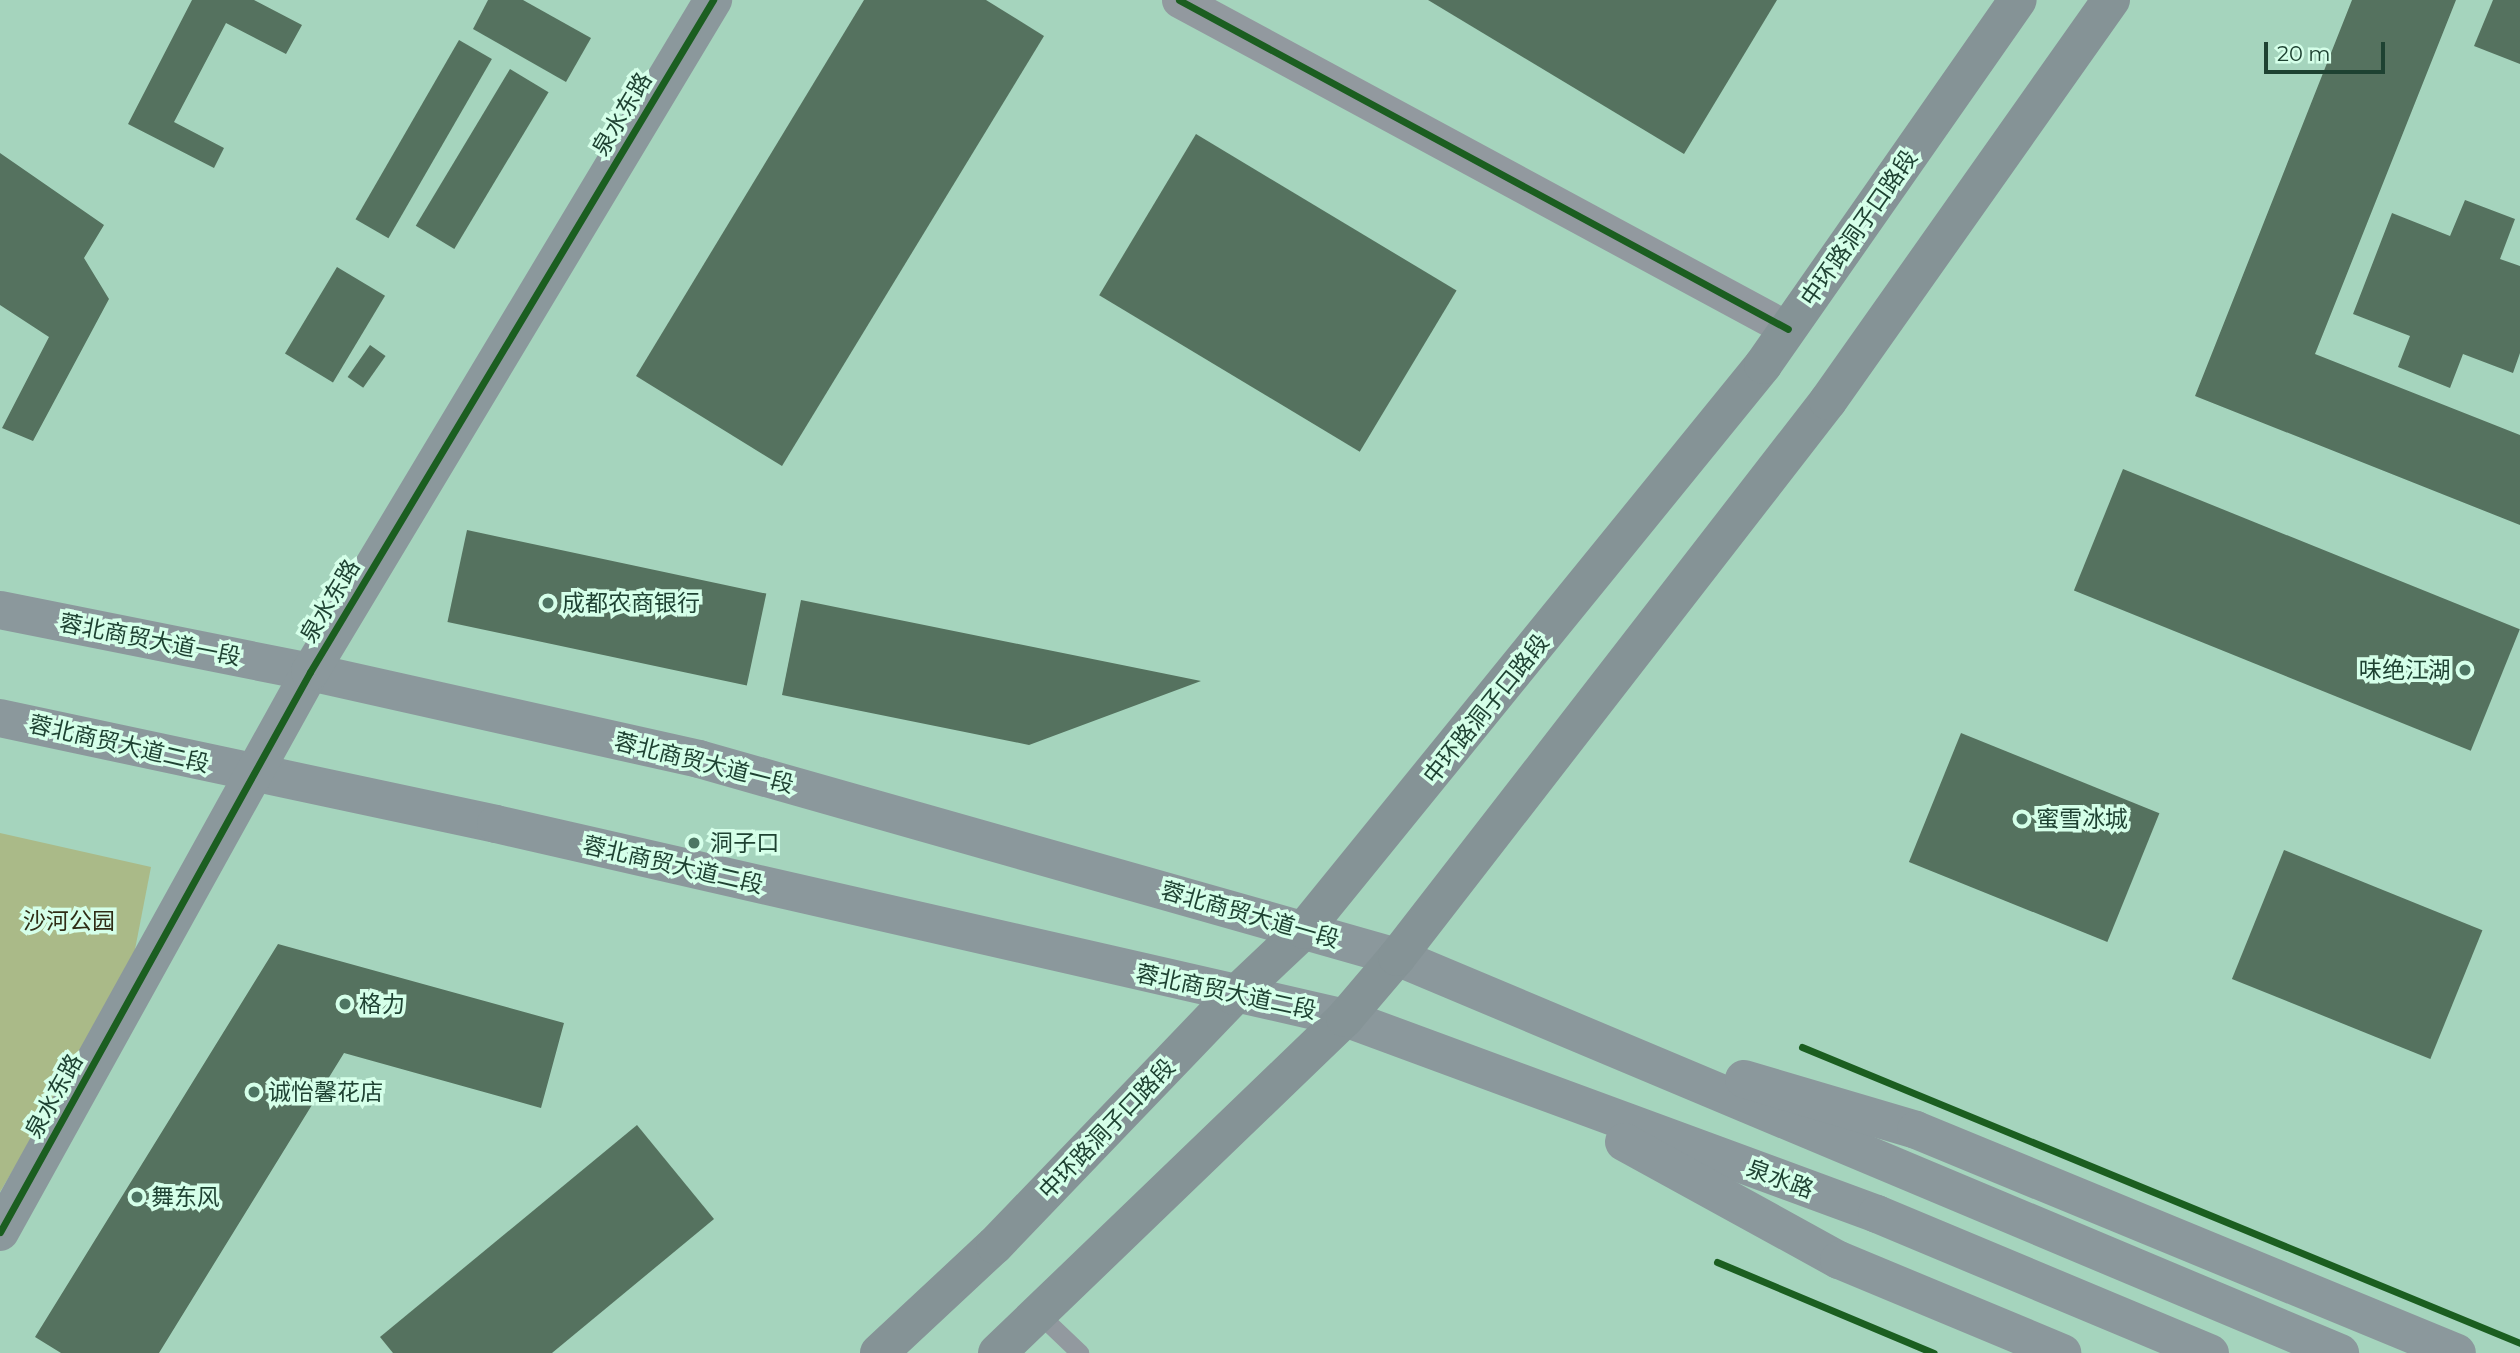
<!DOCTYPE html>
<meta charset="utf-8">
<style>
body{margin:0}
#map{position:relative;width:2520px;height:1353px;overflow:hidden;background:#a5d4bd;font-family:Montserrat,"Noto Sans SC",sans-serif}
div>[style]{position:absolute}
.green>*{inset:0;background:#aaba88}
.building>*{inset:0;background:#55725f;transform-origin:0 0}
.lane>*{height:18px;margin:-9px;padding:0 9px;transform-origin:9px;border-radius:9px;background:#92999f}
.street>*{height:35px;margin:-17.5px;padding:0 17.5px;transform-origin:17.5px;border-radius:17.5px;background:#92999f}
.secondary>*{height:38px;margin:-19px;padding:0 19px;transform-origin:19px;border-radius:19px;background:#8b989c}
.primary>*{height:38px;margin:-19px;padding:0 19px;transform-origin:19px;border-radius:19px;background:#859396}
.cycleway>*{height:7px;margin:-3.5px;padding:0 3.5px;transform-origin:3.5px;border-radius:3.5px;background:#1b5e20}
.dots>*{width:19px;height:19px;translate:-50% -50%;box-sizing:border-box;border:4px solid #d5ffe9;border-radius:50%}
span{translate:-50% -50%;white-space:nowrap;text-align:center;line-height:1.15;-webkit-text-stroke:7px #d5ffe9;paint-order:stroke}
.street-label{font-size:23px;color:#1e4232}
.poi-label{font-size:23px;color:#1e4232}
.left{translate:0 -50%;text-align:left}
.right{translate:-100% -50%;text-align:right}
.park-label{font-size:23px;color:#2f2c15}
.scale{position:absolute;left:2264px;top:42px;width:121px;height:32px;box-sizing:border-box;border:4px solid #1e4232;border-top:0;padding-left:9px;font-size:21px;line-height:24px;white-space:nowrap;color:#1e4232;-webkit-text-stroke:5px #d5ffe9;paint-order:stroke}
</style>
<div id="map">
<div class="green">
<div style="clip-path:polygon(0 833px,151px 867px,131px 970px,0 1192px)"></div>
</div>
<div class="building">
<div style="clip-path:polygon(192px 0,254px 0,302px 25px,286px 54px,226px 23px,174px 122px,224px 148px,214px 168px,128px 124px)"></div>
<div style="clip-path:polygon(488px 0,523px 0,591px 38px,566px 82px,473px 29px)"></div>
<div style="clip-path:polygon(864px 0,986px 0,1044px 36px,782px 466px,636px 376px)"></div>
<div style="clip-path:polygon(1428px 0,1777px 0,1684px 154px)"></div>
<div style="clip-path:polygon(2352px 0,2456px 0,2315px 354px,2520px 435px,2520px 525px,2195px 396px)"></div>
<div style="clip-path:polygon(2493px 0,2520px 0,2520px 64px,2474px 46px)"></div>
<div style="left:459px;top:40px;width:38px;height:207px;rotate:30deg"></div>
<div style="left:510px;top:69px;width:45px;height:183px;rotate:31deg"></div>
<div style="left:1196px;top:134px;width:304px;height:188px;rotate:31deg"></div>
<div style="clip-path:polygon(0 153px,104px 225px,84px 258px,109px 299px,33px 441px,2px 428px,49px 337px,0 305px)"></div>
<div style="clip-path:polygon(2465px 200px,2515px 219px,2500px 259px,2520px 266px,2520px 353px,2513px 373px,2463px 354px,2450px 388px,2398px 367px,2410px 336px,2353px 314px,2392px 213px,2450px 236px)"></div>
<div style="left:337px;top:267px;width:56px;height:101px;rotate:31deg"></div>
<div style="left:370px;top:345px;width:19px;height:39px;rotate:35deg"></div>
<div style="left:2123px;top:469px;width:428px;height:131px;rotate:22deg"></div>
<div style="left:467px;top:530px;width:306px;height:94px;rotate:12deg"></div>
<div style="clip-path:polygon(801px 600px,1201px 681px,1029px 745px,782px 695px)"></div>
<div style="left:1961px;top:733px;width:214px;height:139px;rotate:22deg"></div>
<div style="left:2284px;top:850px;width:214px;height:139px;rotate:22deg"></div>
<div style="clip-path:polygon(278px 944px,564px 1023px,541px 1108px,344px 1053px,159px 1353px,61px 1353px,35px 1337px)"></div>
<div style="clip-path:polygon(637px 1125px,714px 1219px,552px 1353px,393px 1353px,380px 1337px)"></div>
</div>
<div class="lane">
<div style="left:1039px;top:1314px;width:57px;rotate:43.6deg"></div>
</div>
<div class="street">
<div style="left:1179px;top:0;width:692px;rotate:28.38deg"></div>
</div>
<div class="secondary">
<div style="left:0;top:610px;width:316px;rotate:11.3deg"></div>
<div style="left:310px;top:672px;width:399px;rotate:12.6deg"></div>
<div style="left:699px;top:759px;width:726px;rotate:15.84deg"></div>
<div style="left:1397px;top:957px;width:1023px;rotate:22.78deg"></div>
<div style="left:0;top:718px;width:507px;rotate:12.06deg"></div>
<div style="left:496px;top:824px;width:871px;rotate:12.87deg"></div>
<div style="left:1345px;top:1018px;width:567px;rotate:20.22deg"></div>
<div style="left:1877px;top:1214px;width:361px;rotate:22.7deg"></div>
<div style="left:1744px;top:1079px;width:179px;rotate:16.5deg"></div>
<div style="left:1916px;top:1130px;width:585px;rotate:22.4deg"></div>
<div style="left:1624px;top:1142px;width:245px;rotate:28.8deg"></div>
<div style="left:1839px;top:1260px;width:242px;rotate:22.6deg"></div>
<div style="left:0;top:1232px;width:640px;rotate:-61.03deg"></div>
<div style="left:310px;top:672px;width:784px;rotate:-59.05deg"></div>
</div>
<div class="primary">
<div style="left:879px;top:1353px;width:158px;rotate:-43deg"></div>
<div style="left:995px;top:1245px;width:345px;rotate:-46.2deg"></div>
<div style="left:1234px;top:996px;width:96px;rotate:-43.3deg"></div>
<div style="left:1304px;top:930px;width:728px;rotate:-50.91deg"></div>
<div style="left:1763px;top:365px;width:445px;rotate:-55.1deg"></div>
<div style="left:997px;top:1353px;width:483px;rotate:-43.9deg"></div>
<div style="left:1345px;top:1018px;width:80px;rotate:-49.6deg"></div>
<div style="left:1397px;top:957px;width:703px;rotate:-52.22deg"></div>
<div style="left:1828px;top:401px;width:491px;rotate:-54.8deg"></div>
</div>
<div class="cycleway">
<div style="left:1179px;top:0;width:692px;rotate:28.38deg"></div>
<div style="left:1802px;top:1047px;width:777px;rotate:22.4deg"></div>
<div style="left:0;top:1232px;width:640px;rotate:-61.03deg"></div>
<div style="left:310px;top:672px;width:784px;rotate:-59.05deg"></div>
<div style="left:1717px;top:1262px;width:235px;rotate:22.8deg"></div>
</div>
<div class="dots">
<div style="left:548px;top:603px;background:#4d7563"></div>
<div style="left:2465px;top:670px;background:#4d7563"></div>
<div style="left:2022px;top:819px;background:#4d7563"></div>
<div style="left:694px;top:843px;background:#4d7563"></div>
<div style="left:345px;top:1004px;background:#4d7563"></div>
<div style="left:254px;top:1092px;background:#4d7563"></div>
<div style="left:137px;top:1197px;background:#4d7563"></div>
</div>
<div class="street-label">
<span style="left:622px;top:114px;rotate:-59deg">泉水东路</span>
<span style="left:1859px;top:228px;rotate:-55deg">中环路洞子口路段</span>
<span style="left:330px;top:601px;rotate:-59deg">泉水东路</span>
<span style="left:150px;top:640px;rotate:11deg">蓉北商贸大道一段</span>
<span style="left:1486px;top:709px;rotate:-51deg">中环路洞子口路段</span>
<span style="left:119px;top:744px;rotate:13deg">蓉北商贸大道二段</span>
<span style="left:704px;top:763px;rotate:14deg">蓉北商贸大道一段</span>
<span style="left:673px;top:865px;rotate:13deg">蓉北商贸大道二段</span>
<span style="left:1250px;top:915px;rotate:16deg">蓉北商贸大道一段</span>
<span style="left:1226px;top:992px;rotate:12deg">蓉北商贸大道二段</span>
<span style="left:54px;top:1096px;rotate:-61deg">泉水东路</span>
<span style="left:1107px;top:1129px;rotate:-46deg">中环路洞子口路段</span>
<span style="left:1780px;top:1179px;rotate:20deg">泉水路</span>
</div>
<div class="poi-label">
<span class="left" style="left:562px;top:603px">成都农商银行</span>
<span class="right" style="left:2451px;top:670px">味绝江湖</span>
<span class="left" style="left:2036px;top:819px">蜜雪冰城</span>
<span class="left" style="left:710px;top:843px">洞子口</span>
<span class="left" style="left:359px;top:1004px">格力</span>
<span class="left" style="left:268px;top:1092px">诚怡馨花店</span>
<span class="left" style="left:151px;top:1197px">舞东风</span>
</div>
<div class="park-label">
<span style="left:69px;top:921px">沙河公园</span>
</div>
<div class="scale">20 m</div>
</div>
